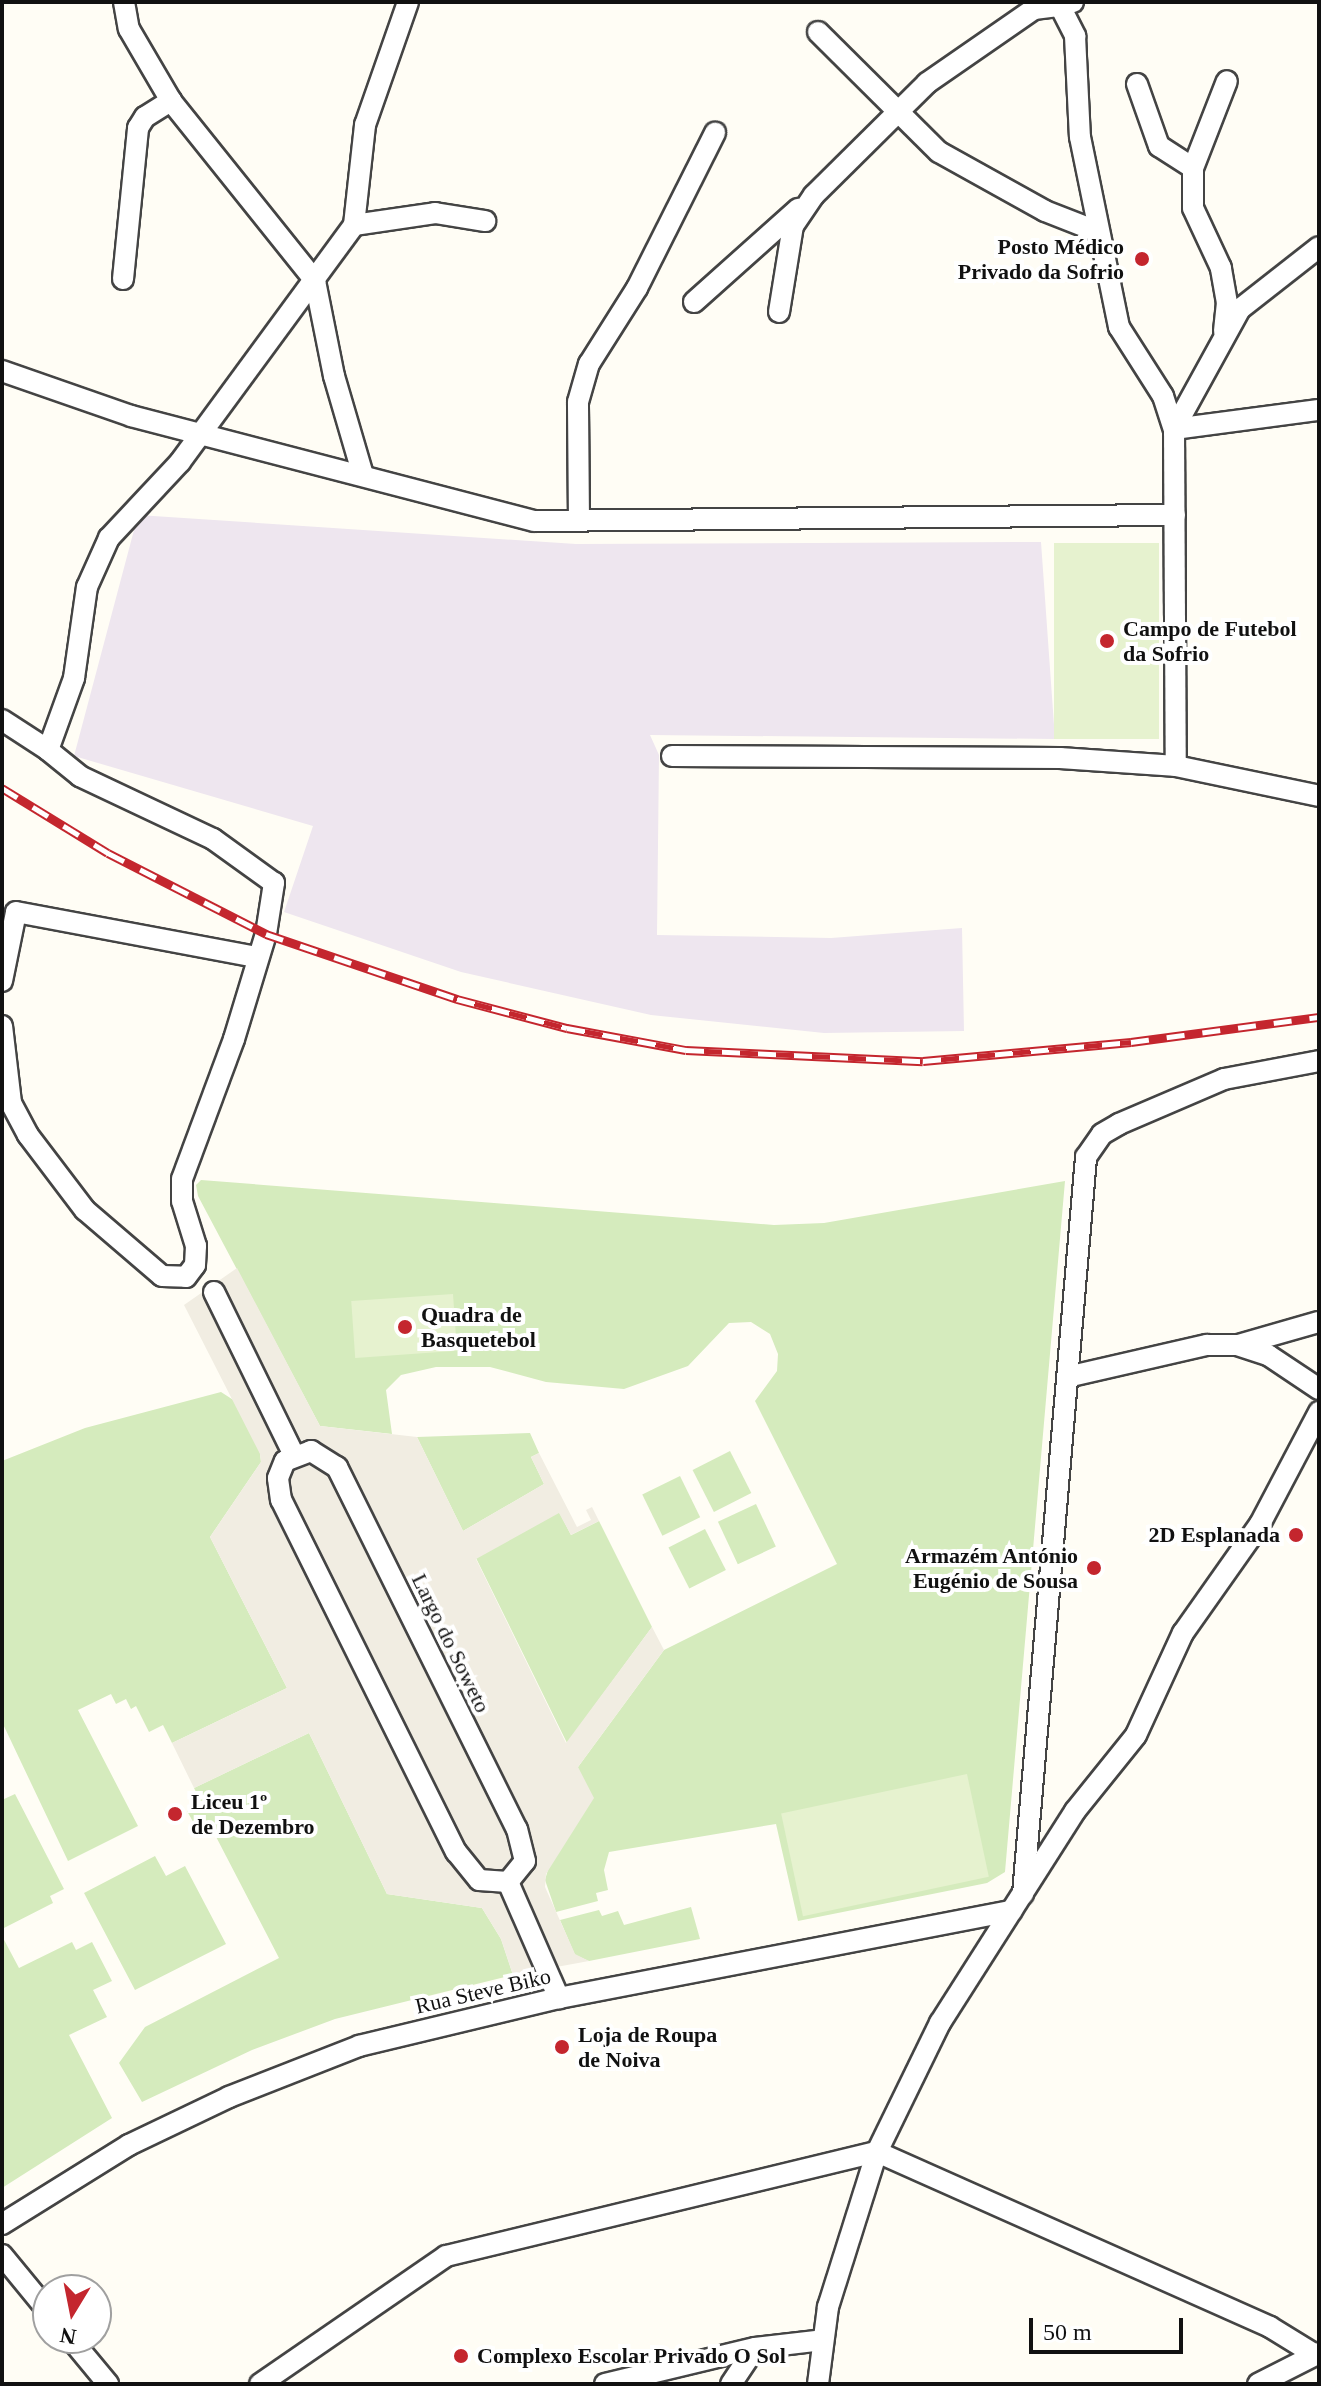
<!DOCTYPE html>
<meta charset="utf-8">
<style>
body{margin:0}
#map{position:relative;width:1321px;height:2386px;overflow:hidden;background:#fffdf5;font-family:Georgia,serif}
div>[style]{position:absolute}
.industrial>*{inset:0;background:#eee6ef}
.green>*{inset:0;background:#d5ebbd;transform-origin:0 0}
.pitch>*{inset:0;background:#e6f2cf;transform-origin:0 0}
.plaza>*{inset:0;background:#f1ede2}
.roads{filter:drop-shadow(2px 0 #444) drop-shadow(-2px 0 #444) drop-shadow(0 2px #444) drop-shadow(0 -2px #444)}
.street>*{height:20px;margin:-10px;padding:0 10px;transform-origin:10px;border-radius:10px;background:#fff}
.rail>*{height:9px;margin-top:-4.5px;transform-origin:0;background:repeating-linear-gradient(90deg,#fff 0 18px,#c4262e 0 36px);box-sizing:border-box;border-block:2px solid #c4262e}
.dots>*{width:22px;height:22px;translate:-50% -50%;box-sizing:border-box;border:4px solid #fff;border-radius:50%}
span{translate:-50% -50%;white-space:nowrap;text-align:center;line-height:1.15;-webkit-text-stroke:8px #fff;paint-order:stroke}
.poi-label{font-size:22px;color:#111;font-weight:700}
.right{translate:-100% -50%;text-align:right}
.left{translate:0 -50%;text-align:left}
.street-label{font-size:22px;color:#111}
.frame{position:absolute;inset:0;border:4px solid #111;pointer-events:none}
.north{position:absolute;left:32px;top:2274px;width:80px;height:80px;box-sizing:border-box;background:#fff;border:2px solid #a0a0a0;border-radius:50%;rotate:190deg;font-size:22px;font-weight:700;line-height:32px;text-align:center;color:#111}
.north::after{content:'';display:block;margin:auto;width:28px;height:36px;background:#c4262e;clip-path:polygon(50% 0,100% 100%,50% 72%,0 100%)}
.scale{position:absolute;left:1029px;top:2318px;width:154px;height:36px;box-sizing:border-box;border:4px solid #111;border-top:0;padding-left:10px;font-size:24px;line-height:28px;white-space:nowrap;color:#111;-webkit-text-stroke:6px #fff;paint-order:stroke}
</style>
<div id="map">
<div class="industrial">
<div style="clip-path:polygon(138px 515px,576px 544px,1041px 542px,1055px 739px,650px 735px,659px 755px,657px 935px,831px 938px,962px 928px,964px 1031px,824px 1033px,651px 1015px,461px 972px,284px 912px,313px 826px,74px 756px)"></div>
</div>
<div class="green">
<div style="clip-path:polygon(201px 1180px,774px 1225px,824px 1223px,1065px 1181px,1005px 1872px,987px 1883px,798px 1921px,776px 1824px,609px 1852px,604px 1870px,608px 1890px,596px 1893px,598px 1901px,556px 1912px,545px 1880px,578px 1767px,664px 1650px,837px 1564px,755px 1401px,777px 1371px,778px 1354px,770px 1334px,751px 1322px,729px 1323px,688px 1366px,624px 1389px,546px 1382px,490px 1367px,436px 1367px,401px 1375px,386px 1390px,392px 1434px,320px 1426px,198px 1196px,196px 1185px)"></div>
<div style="clip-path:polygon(221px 1392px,238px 1403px,259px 1445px,261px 1462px,210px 1537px,287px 1688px,172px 1743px,163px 1725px,149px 1732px,136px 1706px,131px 1709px,126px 1699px,116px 1704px,111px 1694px,78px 1710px,138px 1826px,68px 1861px,2px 1722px,2px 1461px,85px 1428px)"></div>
<div style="clip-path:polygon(530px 1433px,539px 1453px,531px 1457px,544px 1484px,463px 1531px,417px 1437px)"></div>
<div style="left:730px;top:1451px;width:47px;height:42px;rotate:63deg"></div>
<div style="left:680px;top:1476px;width:46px;height:42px;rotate:64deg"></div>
<div style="left:756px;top:1504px;width:47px;height:42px;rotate:65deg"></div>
<div style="clip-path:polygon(559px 1512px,571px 1535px,599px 1521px,652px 1627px,567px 1743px,476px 1558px)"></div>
<div style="left:705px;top:1529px;width:46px;height:41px;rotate:63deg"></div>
<div style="clip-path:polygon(309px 1733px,387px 1894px,482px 1908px,501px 1939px,513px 1975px,335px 2019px,252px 2050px,142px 2102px,119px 2063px,145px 2027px,279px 1958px,212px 1829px,200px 1834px,187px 1811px,202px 1804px,194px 1788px)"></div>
<div style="clip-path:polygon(15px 1794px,64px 1889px,50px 1896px,53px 1903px,2px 1929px,2px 1800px)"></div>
<div style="clip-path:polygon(155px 1856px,166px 1876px,185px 1866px,226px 1944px,135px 1990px,84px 1893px)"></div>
<div style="clip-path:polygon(691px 1907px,700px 1939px,589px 1961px,575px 1955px,560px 1920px,599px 1910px,602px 1916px,618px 1911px,624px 1925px)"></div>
<div style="clip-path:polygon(2px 1936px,19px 1968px,72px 1942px,76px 1950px,92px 1942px,112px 1981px,93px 1990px,107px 2017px,69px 2035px,112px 2118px,2px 2188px)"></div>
</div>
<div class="pitch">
<div style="left:1054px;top:543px;width:105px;height:196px"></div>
<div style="left:453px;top:1294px;width:57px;height:102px;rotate:86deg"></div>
<div style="left:967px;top:1774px;width:105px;height:190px;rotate:78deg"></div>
</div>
<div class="plaza">
<div style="clip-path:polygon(237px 1268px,320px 1426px,417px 1437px,463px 1531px,544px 1484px,531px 1457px,539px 1453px,577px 1527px,591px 1520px,586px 1510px,592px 1507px,599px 1521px,571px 1535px,559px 1513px,476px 1559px,566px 1743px,652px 1627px,664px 1650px,578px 1767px,594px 1798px,546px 1874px,545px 1887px,575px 1954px,589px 1961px,513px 1975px,501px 1939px,482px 1908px,387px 1894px,309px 1733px,194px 1788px,172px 1743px,287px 1688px,210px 1537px,261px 1462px,260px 1454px,184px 1305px)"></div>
</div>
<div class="roads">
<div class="street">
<div style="left:124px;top:2px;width:27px;rotate:80deg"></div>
<div style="left:129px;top:29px;width:83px;rotate:59.7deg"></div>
<div style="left:171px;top:101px;width:231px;rotate:51.3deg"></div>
<div style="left:315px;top:281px;width:97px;rotate:78.7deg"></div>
<div style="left:334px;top:376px;width:103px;rotate:73.7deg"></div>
<div style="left:1073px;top:2px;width:14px;rotate:163deg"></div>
<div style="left:1060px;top:6px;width:34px;rotate:63deg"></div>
<div style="left:1075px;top:36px;width:101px;rotate:87.2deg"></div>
<div style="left:1080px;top:137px;width:194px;rotate:78.4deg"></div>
<div style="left:1119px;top:327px;width:82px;rotate:57.5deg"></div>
<div style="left:1163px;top:396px;width:35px;rotate:72deg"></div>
<div style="left:1174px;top:429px;width:337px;rotate:89.7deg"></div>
<div style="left:818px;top:32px;width:170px;rotate:44.8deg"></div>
<div style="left:939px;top:152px;width:121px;rotate:29.1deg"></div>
<div style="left:1045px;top:211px;width:58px;rotate:21.3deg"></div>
<div style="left:1137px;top:84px;width:66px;rotate:70.5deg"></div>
<div style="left:1159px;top:146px;width:40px;rotate:32.9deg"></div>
<div style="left:354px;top:225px;width:82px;rotate:-8.4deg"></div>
<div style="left:435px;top:213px;width:51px;rotate:9.1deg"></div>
<div style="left:123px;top:279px;width:152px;rotate:-84.3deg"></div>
<div style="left:138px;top:128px;width:13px;rotate:-58deg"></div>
<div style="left:145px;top:117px;width:31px;rotate:-32deg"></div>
<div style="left:694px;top:302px;width:140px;rotate:-41.8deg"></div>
<div style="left:779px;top:312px;width:87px;rotate:-80.8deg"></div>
<div style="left:793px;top:226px;width:37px;rotate:-56deg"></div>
<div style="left:814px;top:195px;width:159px;rotate:-44.7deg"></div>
<div style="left:927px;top:83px;width:130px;rotate:-34.7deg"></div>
<div style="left:1034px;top:9px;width:26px;rotate:-7deg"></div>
<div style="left:1060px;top:6px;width:4px;rotate:-117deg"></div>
<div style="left:1224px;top:331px;width:28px;rotate:-84deg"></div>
<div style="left:1227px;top:303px;width:36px;rotate:-100deg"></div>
<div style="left:1221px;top:268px;width:66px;rotate:-115deg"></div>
<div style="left:1193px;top:208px;width:40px;rotate:-90deg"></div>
<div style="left:1193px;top:168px;width:93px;rotate:-68.7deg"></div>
<div style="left:2px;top:371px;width:137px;rotate:19.2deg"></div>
<div style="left:131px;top:416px;width:416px;rotate:14.6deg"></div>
<div style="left:534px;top:521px;width:641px;rotate:-0.54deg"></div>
<div style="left:1174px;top:429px;width:137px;rotate:-61.2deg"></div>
<div style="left:1240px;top:309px;width:100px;rotate:-38.1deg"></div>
<div style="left:1174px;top:429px;width:146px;rotate:-7.5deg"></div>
<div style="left:579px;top:521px;width:119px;rotate:-90.5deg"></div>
<div style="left:578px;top:402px;width:40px;rotate:-74deg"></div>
<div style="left:589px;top:364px;width:90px;rotate:-57.7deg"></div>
<div style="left:637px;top:288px;width:174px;rotate:-63.3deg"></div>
<div style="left:2px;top:720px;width:55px;rotate:33.1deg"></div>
<div style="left:672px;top:756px;width:388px;rotate:0.3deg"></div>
<div style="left:1060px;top:758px;width:116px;rotate:3.9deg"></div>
<div style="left:1176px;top:766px;width:146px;rotate:11.8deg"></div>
<div style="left:2px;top:981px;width:70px;rotate:-78.5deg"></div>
<div style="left:16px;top:912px;width:245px;rotate:10.6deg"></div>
<div style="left:2px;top:1026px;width:78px;rotate:83.3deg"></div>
<div style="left:11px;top:1103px;width:36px;rotate:62deg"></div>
<div style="left:28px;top:1135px;width:94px;rotate:52.8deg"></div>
<div style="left:85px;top:1210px;width:101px;rotate:40.6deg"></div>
<div style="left:162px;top:1276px;width:24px;rotate:2deg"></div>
<div style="left:186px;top:1277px;width:15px;rotate:-53deg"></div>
<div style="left:195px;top:1265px;width:19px;rotate:-87deg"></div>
<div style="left:196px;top:1246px;width:47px;rotate:-107.3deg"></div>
<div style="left:182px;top:1201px;width:22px;rotate:-90deg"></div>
<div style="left:182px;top:1179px;width:149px;rotate:-69.6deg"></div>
<div style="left:234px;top:1039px;width:110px;rotate:-73.1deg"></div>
<div style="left:266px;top:934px;width:52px;rotate:-81.1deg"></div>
<div style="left:274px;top:883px;width:75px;rotate:-144.2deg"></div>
<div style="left:213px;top:839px;width:147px;rotate:-154.7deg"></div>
<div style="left:80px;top:776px;width:41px;rotate:-140.9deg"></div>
<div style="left:48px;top:750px;width:77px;rotate:-70.1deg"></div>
<div style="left:74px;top:678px;width:92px;rotate:-81.9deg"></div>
<div style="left:87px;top:587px;width:54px;rotate:-65.8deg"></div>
<div style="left:109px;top:538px;width:104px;rotate:-46.9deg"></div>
<div style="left:180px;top:462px;width:294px;rotate:-53.7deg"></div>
<div style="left:354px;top:225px;width:101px;rotate:-83.7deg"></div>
<div style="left:365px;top:125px;width:130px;rotate:-70.7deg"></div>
<div style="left:214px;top:1292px;width:182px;rotate:63.9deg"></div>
<div style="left:1238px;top:1345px;width:84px;rotate:-15.9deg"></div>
<div style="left:1067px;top:1377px;width:144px;rotate:-12.9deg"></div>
<div style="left:1207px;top:1345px;width:30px"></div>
<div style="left:1237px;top:1345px;width:33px;rotate:18deg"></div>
<div style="left:1268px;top:1355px;width:61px;rotate:33.7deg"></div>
<div style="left:311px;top:1451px;width:31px;rotate:32deg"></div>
<div style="left:337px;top:1467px;width:404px;rotate:63.6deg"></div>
<div style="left:517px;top:1829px;width:33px;rotate:76deg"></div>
<div style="left:525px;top:1861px;width:27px;rotate:129deg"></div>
<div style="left:508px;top:1882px;width:29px;rotate:-176deg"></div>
<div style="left:479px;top:1880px;width:36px;rotate:-129deg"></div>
<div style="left:456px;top:1852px;width:393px;rotate:-116.4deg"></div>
<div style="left:281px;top:1500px;width:22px;rotate:-98deg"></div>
<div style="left:278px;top:1478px;width:18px;rotate:-68deg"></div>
<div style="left:285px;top:1461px;width:28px;rotate:-21deg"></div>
<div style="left:508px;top:1882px;width:127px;rotate:66.3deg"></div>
<div style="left:1023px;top:1894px;width:740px;rotate:-85.11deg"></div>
<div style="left:1086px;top:1157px;width:28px;rotate:-55deg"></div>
<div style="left:1102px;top:1134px;width:20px;rotate:-30deg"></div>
<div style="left:1119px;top:1124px;width:114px;rotate:-23.2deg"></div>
<div style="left:1224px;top:1079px;width:97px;rotate:-10.7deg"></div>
<div style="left:2px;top:2224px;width:150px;rotate:-31.9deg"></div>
<div style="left:129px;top:2145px;width:111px;rotate:-25.6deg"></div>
<div style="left:229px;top:2097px;width:140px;rotate:-21.4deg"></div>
<div style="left:359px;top:2046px;width:206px;rotate:-13.5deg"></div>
<div style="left:559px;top:1998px;width:461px;rotate:-10.9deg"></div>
<div style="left:2px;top:2255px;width:72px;rotate:50.6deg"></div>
<div style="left:70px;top:2338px;width:60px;rotate:50.4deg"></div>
<div style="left:260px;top:2384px;width:226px;rotate:-34.5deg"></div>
<div style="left:446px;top:2256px;width:443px;rotate:-13.6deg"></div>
<div style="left:877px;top:2152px;width:430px;rotate:24deg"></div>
<div style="left:1270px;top:2327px;width:52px;rotate:31.5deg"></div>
<div style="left:605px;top:2384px;width:154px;rotate:-13.5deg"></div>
<div style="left:755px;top:2348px;width:68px;rotate:-6.7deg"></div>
<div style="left:731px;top:2384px;width:43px;rotate:-56.3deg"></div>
<div style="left:818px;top:2384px;width:78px;rotate:-82.6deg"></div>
<div style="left:828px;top:2307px;width:163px;rotate:-72.5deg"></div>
<div style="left:877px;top:2152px;width:144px;rotate:-64deg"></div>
<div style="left:940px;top:2023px;width:251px;rotate:-57.5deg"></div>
<div style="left:1075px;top:1811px;width:97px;rotate:-51.2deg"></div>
<div style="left:1136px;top:1735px;width:112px;rotate:-65.3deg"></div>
<div style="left:1183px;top:1633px;width:133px;rotate:-54.8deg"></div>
<div style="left:1260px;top:1524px;width:127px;rotate:-62.2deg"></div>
<div style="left:1258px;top:2384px;width:68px;rotate:-26.9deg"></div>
</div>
</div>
<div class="rail">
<div style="left:2px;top:788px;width:124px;rotate:31.5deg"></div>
<div style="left:108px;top:853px;width:178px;rotate:27.1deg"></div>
<div style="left:266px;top:934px;width:202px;rotate:18.8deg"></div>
<div style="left:457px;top:999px;width:114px;rotate:14.8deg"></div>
<div style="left:567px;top:1028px;width:121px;rotate:10.5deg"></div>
<div style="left:686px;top:1050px;width:237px;rotate:2.7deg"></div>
<div style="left:923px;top:1061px;width:209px;rotate:-5.2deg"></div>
<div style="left:1131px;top:1042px;width:190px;rotate:-7.6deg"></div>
</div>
<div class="dots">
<div style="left:1142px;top:259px;background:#c4262e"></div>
<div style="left:1107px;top:641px;background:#c4262e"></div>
<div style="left:405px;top:1327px;background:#c4262e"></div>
<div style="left:1296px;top:1535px;background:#c4262e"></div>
<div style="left:1094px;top:1568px;background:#c4262e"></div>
<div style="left:175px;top:1814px;background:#c4262e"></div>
<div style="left:562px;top:2047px;background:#c4262e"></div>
<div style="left:461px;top:2356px;background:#c4262e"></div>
</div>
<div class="poi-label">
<span class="right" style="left:1124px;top:259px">Posto Médico<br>Privado da Sofrio</span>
<span class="left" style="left:1123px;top:641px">Campo de Futebol<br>da Sofrio</span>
<span class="left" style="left:421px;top:1327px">Quadra de<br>Basquetebol</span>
<span class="right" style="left:1280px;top:1535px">2D Esplanada</span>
<span class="right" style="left:1078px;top:1568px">Armazém António<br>Eugénio de Sousa</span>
<span class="left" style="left:191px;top:1814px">Liceu 1º<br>de Dezembro</span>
<span class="left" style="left:578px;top:2047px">Loja de Roupa<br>de Noiva</span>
<span class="left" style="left:477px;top:2356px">Complexo Escolar Privado O Sol</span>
</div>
<div class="street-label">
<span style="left:451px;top:1643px;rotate:64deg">Largo do Soweto</span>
<span style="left:483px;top:1991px;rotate:-13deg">Rua Steve Biko</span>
</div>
<div class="frame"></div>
<div class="north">N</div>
<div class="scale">50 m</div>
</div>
